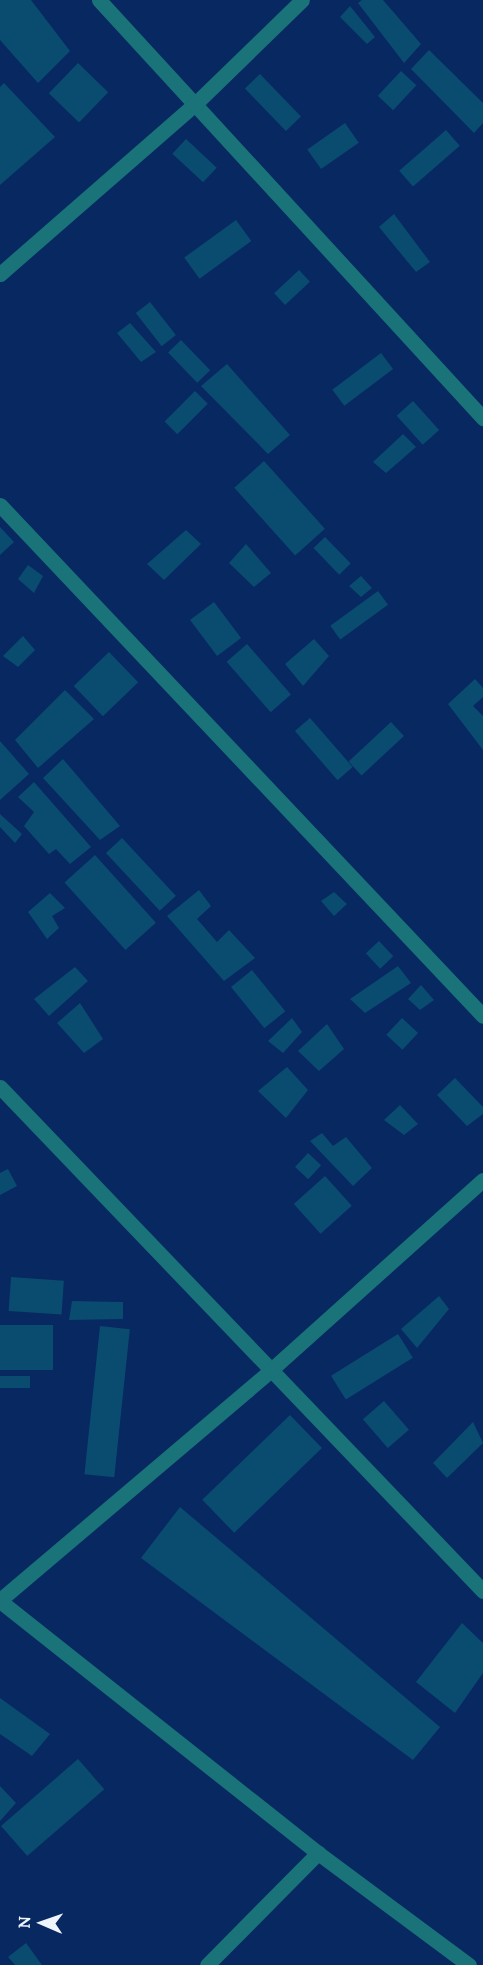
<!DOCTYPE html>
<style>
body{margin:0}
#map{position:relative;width:483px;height:1965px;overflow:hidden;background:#082861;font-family:Lora,serif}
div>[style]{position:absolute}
.building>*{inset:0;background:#0a4b70;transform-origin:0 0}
.minor>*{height:15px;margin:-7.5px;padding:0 7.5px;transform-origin:7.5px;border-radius:7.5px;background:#197378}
.tertiary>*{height:15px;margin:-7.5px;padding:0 7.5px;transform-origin:7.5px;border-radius:7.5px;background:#197378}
span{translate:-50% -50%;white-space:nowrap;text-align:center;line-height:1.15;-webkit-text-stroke:6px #082861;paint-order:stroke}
.north{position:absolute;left:12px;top:1893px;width:60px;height:60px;-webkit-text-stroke:4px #082861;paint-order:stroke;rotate:272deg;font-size:16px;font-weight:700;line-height:24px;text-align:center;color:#eff4fb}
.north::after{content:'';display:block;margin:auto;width:21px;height:27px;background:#eff4fb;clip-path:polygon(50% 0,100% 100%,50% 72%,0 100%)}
</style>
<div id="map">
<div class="building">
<div style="clip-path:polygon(0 0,31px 0,70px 51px,38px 83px,0 40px)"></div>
<div style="clip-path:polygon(362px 0,383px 0,421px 44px,404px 63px,358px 3px)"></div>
<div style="clip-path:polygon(350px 6px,375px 37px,367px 44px,340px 17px)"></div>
<div style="clip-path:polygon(429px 50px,483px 103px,483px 123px,474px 133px,411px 69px)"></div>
<div style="left:78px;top:63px;width:42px;height:42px;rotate:44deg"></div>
<div style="left:401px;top:71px;width:21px;height:34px;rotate:43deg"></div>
<div style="left:260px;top:74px;width:59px;height:21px;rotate:46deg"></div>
<div style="clip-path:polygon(4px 83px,55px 137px,0 185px,0 87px)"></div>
<div style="left:345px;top:123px;width:24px;height:46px;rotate:55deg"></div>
<div style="left:446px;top:130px;width:21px;height:62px;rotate:49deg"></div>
<div style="left:186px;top:139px;width:42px;height:20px;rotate:43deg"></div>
<div style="clip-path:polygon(394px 214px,430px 262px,416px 272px,379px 227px)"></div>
<div style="left:236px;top:220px;width:26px;height:64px;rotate:54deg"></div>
<div style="left:299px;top:270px;width:16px;height:34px;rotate:47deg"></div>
<div style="left:150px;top:302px;width:42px;height:18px;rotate:52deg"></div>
<div style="clip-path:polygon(130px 323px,156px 352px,141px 362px,117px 333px)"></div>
<div style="left:181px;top:340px;width:42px;height:18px;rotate:46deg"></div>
<div style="left:381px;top:353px;width:20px;height:61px;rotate:53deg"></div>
<div style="clip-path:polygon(227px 364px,290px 435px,268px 454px,201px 386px)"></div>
<div style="left:195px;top:391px;width:18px;height:43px;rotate:45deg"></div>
<div style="left:413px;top:401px;width:39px;height:22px;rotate:48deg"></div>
<div style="clip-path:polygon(403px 434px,416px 447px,386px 473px,373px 462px)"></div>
<div style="left:264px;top:461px;width:91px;height:40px;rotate:48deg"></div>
<div style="clip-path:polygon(0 527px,14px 542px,0 555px)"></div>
<div style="clip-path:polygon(186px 530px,201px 544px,164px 580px,147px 564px)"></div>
<div style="left:325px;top:537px;width:37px;height:16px;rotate:46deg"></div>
<div style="clip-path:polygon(246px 544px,271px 573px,254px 587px,229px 563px)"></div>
<div style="clip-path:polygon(28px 565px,43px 576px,34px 593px,18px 579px)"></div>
<div style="clip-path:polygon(361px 576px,372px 588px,361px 597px,349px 586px)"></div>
<div style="left:378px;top:591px;width:17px;height:59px;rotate:54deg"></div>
<div style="left:214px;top:602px;width:45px;height:30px;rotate:53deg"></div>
<div style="clip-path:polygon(23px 636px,35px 650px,18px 667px,3px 656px)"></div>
<div style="clip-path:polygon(314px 639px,329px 656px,303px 686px,285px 664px)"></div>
<div style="left:247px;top:644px;width:67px;height:27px;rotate:49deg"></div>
<div style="left:109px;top:652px;width:42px;height:49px;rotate:46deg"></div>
<div style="clip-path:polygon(475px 679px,483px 688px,483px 697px,473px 706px,483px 716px,483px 750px,448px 704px)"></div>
<div style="clip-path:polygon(65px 690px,94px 719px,38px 768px,15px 740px)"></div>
<div style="left:310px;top:718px;width:65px;height:20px;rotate:49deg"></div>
<div style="left:391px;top:722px;width:19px;height:58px;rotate:47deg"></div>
<div style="clip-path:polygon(0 741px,29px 774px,0 800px)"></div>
<div style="clip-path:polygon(63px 759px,120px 826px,100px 840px,43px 778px)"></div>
<div style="clip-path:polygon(34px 782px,91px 847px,70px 864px,56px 849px,49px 854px,24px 826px,34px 812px,18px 797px)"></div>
<div style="clip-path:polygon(0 814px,22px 834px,15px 843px,0 827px)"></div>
<div style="left:122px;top:838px;width:79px;height:22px;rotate:47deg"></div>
<div style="left:95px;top:855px;width:91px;height:41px;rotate:48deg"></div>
<div style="clip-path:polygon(199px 890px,211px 906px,197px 919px,217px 942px,229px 930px,255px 958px,224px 981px,167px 916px)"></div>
<div style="clip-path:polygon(334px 892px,347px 904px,334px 916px,321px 901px)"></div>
<div style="clip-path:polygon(50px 893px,65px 908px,52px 916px,59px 928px,47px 939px,28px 912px)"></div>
<div style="left:379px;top:941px;width:21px;height:18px;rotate:47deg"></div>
<div style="clip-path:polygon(398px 966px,411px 983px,365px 1013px,350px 999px)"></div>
<div style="clip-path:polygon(75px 967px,88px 981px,49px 1016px,34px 999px)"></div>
<div style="left:252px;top:970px;width:53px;height:27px;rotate:51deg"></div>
<div style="clip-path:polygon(421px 985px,434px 1000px,420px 1010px,408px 999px)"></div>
<div style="clip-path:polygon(80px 1003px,103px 1039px,84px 1053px,57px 1023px)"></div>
<div style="clip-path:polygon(292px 1018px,302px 1032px,283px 1053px,268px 1041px)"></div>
<div style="left:402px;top:1018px;width:22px;height:23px;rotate:43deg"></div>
<div style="clip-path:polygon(327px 1024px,344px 1049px,319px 1071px,298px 1051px)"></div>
<div style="clip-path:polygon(287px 1067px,308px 1090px,286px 1118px,258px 1091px)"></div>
<div style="clip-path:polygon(455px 1078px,483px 1107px,483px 1114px,467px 1126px,437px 1095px)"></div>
<div style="clip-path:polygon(400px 1105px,418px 1124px,404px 1135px,384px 1120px)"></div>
<div style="clip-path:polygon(322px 1133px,333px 1146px,346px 1137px,372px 1168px,353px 1186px,310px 1141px)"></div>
<div style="left:308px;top:1153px;width:18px;height:19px;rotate:43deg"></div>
<div style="clip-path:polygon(8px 1169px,17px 1186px,0 1195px,0 1173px)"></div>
<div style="left:325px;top:1176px;width:40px;height:42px;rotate:48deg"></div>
<div style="left:11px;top:1277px;width:53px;height:34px;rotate:4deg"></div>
<div style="clip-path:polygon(439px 1296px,449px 1309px,417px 1348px,401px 1329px)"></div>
<div style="clip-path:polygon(72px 1301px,123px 1302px,123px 1319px,69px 1320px)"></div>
<div style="left:0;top:1325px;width:53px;height:45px"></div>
<div style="left:100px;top:1326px;width:30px;height:149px;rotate:6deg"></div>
<div style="left:398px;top:1334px;width:28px;height:79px;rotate:58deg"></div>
<div style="left:0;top:1376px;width:30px;height:12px"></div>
<div style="left:384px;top:1401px;width:38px;height:28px;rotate:49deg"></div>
<div style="left:290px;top:1415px;width:46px;height:122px;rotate:46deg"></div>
<div style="clip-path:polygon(473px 1422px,483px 1443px,447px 1478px,433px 1463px)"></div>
<div style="clip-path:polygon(180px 1507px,440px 1727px,413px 1760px,141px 1558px)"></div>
<div style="clip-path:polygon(462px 1623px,483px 1643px,483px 1673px,455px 1713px,416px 1682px)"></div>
<div style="clip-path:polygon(0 1698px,50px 1734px,32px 1756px,0 1734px)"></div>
<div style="left:78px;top:1759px;width:40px;height:102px;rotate:49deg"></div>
<div style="clip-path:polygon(0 1786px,16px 1803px,0 1821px)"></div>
<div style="clip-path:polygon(26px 1943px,42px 1965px,15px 1965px,8px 1957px)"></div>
</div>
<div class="minor">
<div style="left:99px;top:0;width:568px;rotate:47.43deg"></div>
<div style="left:0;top:274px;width:259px;rotate:-41.1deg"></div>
<div style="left:195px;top:104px;width:149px;rotate:-44.2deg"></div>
<div style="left:0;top:505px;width:703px;rotate:46.61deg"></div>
<div style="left:0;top:1087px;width:698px;rotate:46.22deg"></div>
<div style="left:0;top:1600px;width:357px;rotate:-40.3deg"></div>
<div style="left:272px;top:1369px;width:283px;rotate:-41.9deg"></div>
<div style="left:207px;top:1965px;width:158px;rotate:-45.3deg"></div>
</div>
<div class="tertiary">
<div style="left:0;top:1601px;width:406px;rotate:38.4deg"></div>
<div style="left:318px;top:1853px;width:188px;rotate:36.6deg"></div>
</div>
<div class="north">N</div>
</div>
